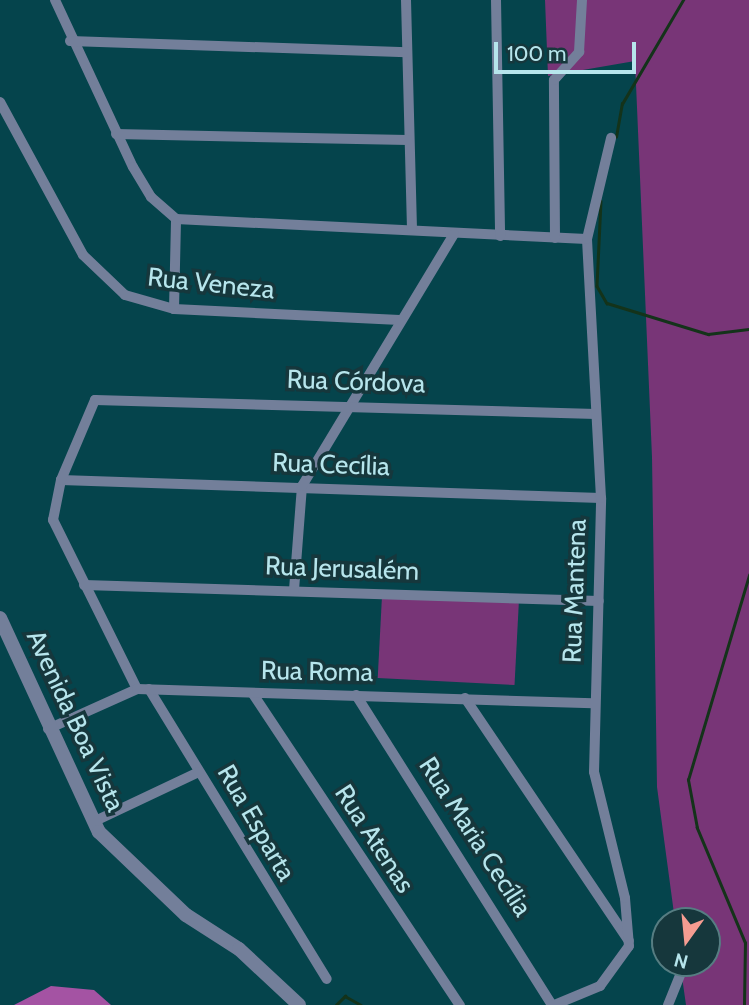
<!DOCTYPE html>
<meta charset="utf-8">
<style>
body{margin:0}
#map{position:relative;width:749px;height:1005px;overflow:hidden;background:#05444c;font-family:Cabin,sans-serif}
div>[style]{position:absolute}
.green>*{inset:0;background:#783577;transform-origin:0 0}
.forest>*{inset:0;background:#a453a3}
.stream>*{height:2.5px;margin:-1.25px;padding:0 1.25px;transform-origin:1.25px;border-radius:1.25px;background:#14331a}
.minor>*{height:10px;margin:-5px;padding:0 5px;transform-origin:5px;border-radius:5px;background:#737f9a}
.tertiary>*{height:14px;margin:-7px;padding:0 7px;transform-origin:7px;border-radius:7px;background:#737f9a}
span{translate:-50% -50%;white-space:nowrap;text-align:center;line-height:1.15;-webkit-text-stroke:7px #16373c;paint-order:stroke}
.street-label{font-size:26px;color:#b6e5ec}
.north{position:absolute;left:651px;top:907px;width:70px;height:70px;box-sizing:border-box;background:#16373c;border:2px solid #567d82;border-radius:50%;rotate:195deg;font-size:19px;font-weight:700;line-height:28px;text-align:center;color:#b6e5ec}
.north::after{content:'';display:block;margin:auto;width:24px;height:32px;background:#f59c91;clip-path:polygon(50% 0,100% 100%,50% 72%,0 100%)}
.scale{position:absolute;left:494px;top:42px;width:142px;height:32px;box-sizing:border-box;border:4px solid #b6e5ec;border-top:0;padding-left:9px;font-size:21px;line-height:24px;white-space:nowrap;color:#b6e5ec;-webkit-text-stroke:5px #16373c;paint-order:stroke}
</style>
<div id="map">
<div class="green">
<div style="clip-path:polygon(545px 0,749px 0,749px 1005px,686px 1005px,680px 963px,707px 963px,707px 921px,675px 921px,657px 787px,652px 457px,635px 61px,548px 76px)"></div>
<div style="left:382px;top:596px;width:137px;height:82px;rotate:3deg"></div>
</div>
<div class="forest">
<div style="clip-path:polygon(51px 986px,94px 990px,111px 1005px,14px 1005px)"></div>
</div>
<div class="stream">
<div style="left:616px;top:137px;width:34px;rotate:-80deg"></div>
<div style="left:622px;top:104px;width:121px;rotate:-59.6deg"></div>
<div style="left:601px;top:201px;width:85px;rotate:92.7deg"></div>
<div style="left:597px;top:286px;width:20px;rotate:60deg"></div>
<div style="left:607px;top:303px;width:106px;rotate:17.1deg"></div>
<div style="left:708px;top:334px;width:41px;rotate:-7deg"></div>
<div style="left:336px;top:1005px;width:13px;rotate:-45deg"></div>
<div style="left:345px;top:996px;width:18px;rotate:29deg"></div>
<div style="left:744px;top:1005px;width:62px;rotate:-89.1deg"></div>
<div style="left:745px;top:943px;width:125px;rotate:-112.7deg"></div>
<div style="left:697px;top:828px;width:49px;rotate:-100.6deg"></div>
<div style="left:688px;top:780px;width:214px;rotate:-73.4deg"></div>
</div>
<div class="minor">
<div style="left:55px;top:0;width:184px;rotate:65deg"></div>
<div style="left:133px;top:167px;width:35px;rotate:59deg"></div>
<div style="left:151px;top:197px;width:33px;rotate:41deg"></div>
<div style="left:176px;top:219px;width:411px;rotate:2.8deg"></div>
<div style="left:406px;top:0;width:230px;rotate:88.5deg"></div>
<div style="left:496px;top:0;width:236px;rotate:89deg"></div>
<div style="left:70px;top:41px;width:337px;rotate:1.9deg"></div>
<div style="left:0;top:102px;width:174px;rotate:61.5deg"></div>
<div style="left:83px;top:255px;width:58px;rotate:43.6deg"></div>
<div style="left:125px;top:295px;width:51px;rotate:15.9deg"></div>
<div style="left:174px;top:309px;width:226px;rotate:2.8deg"></div>
<div style="left:116px;top:134px;width:292px;rotate:1.2deg"></div>
<div style="left:555px;top:238px;width:158px;rotate:-90.4deg"></div>
<div style="left:554px;top:80px;width:38px;rotate:-48deg"></div>
<div style="left:579px;top:52px;width:52px;rotate:-86.7deg"></div>
<div style="left:174px;top:309px;width:90px;rotate:-88.7deg"></div>
<div style="left:61px;top:480px;width:540px;rotate:1.91deg"></div>
<div style="left:84px;top:585px;width:515px;rotate:1.78deg"></div>
<div style="left:294px;top:590px;width:104px;rotate:-85.6deg"></div>
<div style="left:302px;top:486px;width:294px;rotate:-58.9deg"></div>
<div style="left:137px;top:689px;width:189px;rotate:-116.4deg"></div>
<div style="left:53px;top:520px;width:41px;rotate:-78.7deg"></div>
<div style="left:61px;top:480px;width:87px;rotate:-67deg"></div>
<div style="left:95px;top:400px;width:501px;rotate:1.6deg"></div>
<div style="left:149px;top:689px;width:340px;rotate:58.5deg"></div>
<div style="left:253px;top:694px;width:374px;rotate:56.4deg"></div>
<div style="left:356px;top:695px;width:367px;rotate:57.7deg"></div>
<div style="left:465px;top:698px;width:293px;rotate:56deg"></div>
<div style="left:48px;top:729px;width:98px;rotate:-24.2deg"></div>
<div style="left:137px;top:689px;width:456px;rotate:1.8deg"></div>
<div style="left:93px;top:822px;width:117px;rotate:-25.3deg"></div>
<div style="left:554px;top:1005px;width:50px;rotate:-22.4deg"></div>
<div style="left:600px;top:986px;width:49px;rotate:-54.1deg"></div>
<div style="left:629px;top:946px;width:48px;rotate:-94.8deg"></div>
<div style="left:625px;top:898px;width:130px;rotate:-103.8deg"></div>
<div style="left:594px;top:772px;width:274px;rotate:-88.5deg"></div>
<div style="left:601px;top:498px;width:259px;rotate:-93.1deg"></div>
<div style="left:587px;top:239px;width:104px;rotate:-76.6deg"></div>
<div style="left:668px;top:1005px;width:45px;rotate:-68deg"></div>
</div>
<div class="tertiary">
<div style="left:0;top:618px;width:236px;rotate:65.2deg"></div>
<div style="left:99px;top:832px;width:120px;rotate:43.7deg"></div>
<div style="left:186px;top:915px;width:63px;rotate:32.7deg"></div>
<div style="left:239px;top:949px;width:82px;rotate:43deg"></div>
</div>
<div class="street-label">
<span style="left:211px;top:284px;rotate:6deg">Rua Veneza</span>
<span style="left:356px;top:382px;rotate:2deg">Rua Córdova</span>
<span style="left:331px;top:465px;rotate:2deg">Rua Cecília</span>
<span style="left:342px;top:569px;rotate:2deg">Rua Jerusalém</span>
<span style="left:575px;top:591px;rotate:-88deg">Rua Mantena</span>
<span style="left:317px;top:672px;rotate:1deg">Rua Roma</span>
<span style="left:75px;top:721px;rotate:65deg">Avenida Boa Vista</span>
<span style="left:256px;top:823px;rotate:60deg">Rua Esparta</span>
<span style="left:475px;top:837px;rotate:57deg">Rua Maria Cecília</span>
<span style="left:374px;top:839px;rotate:57deg">Rua Atenas</span>
</div>
<div class="north">N</div>
<div class="scale">100 m</div>
</div>
